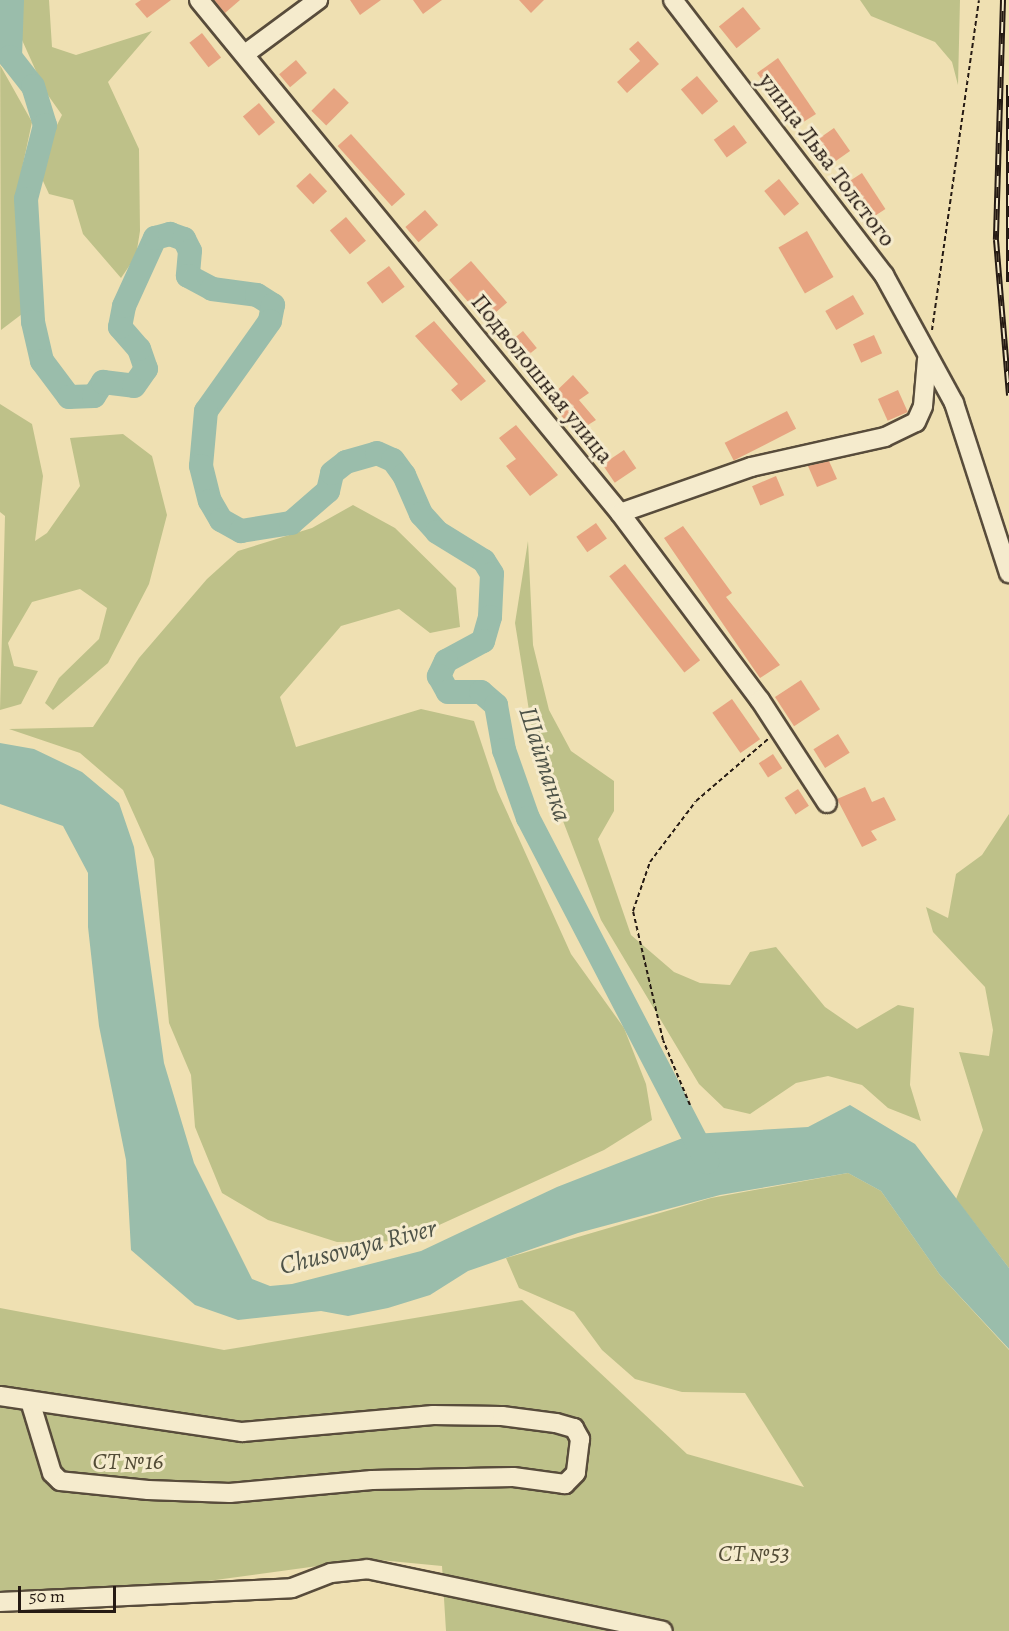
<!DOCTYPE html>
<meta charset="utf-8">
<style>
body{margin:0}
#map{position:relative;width:1009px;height:1631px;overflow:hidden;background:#efe0b2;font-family:Alegreya,serif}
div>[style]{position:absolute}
.green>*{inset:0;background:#bec189}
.water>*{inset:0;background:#9abdab}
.river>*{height:24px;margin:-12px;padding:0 12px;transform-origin:12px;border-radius:12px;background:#9abdab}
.building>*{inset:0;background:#e7a481;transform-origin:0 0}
.path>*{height:2px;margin-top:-1px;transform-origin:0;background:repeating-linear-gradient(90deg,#251a13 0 4.5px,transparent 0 7.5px)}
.roads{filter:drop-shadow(2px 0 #584c3b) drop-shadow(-2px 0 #584c3b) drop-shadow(0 2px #584c3b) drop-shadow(0 -2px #584c3b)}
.minor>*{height:18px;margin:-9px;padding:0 9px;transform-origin:9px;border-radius:9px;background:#f5ebcd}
.rail>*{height:6px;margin-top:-3px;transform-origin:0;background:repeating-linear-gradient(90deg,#f5ebcd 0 11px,#251a13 0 22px);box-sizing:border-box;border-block:2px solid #251a13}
span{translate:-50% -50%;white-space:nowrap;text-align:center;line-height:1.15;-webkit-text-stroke:6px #f5ebcd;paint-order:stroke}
.street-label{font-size:24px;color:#251a13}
.park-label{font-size:24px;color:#534c36;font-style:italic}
.water-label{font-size:26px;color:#4e5348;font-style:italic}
.scale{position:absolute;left:18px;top:1586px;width:98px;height:27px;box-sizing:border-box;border:3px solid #251a13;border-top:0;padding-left:8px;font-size:18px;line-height:21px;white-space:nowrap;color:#251a13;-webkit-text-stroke:4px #f5ebcd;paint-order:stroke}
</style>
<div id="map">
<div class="green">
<div style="clip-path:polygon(4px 0,49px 0,52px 47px,76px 55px,152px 31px,108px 82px,139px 149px,140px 231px,136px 256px,121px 278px,83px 234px,73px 200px,49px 194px,43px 181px,44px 151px,62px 115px,45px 91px)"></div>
<div style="clip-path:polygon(860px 0,960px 0,958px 85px,952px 62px,935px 42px,871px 16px)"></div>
<div style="clip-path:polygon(0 10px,5px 30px,0 65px,32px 122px,17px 192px,22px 314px,1px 330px)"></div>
<div style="clip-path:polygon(0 404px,32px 424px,43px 476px,35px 541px,47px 533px,80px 486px,70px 438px,123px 434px,152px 456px,167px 515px,149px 584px,108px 663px,53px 710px,45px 703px,59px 678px,99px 639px,107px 608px,80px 589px,32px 602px,8px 643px,14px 666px,38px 671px,21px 704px,0 710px,5px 516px,0 512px)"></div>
<div style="clip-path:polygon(353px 505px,395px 528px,456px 588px,460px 627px,430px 633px,399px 609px,341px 626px,280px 697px,296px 747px,421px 709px,474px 721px,497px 790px,571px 954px,624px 1028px,646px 1084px,652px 1120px,604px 1150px,404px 1241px,337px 1242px,268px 1220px,222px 1193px,195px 1127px,191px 1075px,169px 1023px,154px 859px,123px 790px,80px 753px,9px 729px,93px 727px,139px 658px,207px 579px,238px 551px,312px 528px)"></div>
<div style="clip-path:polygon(528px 541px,533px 645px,549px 710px,571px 751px,614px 781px,614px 811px,598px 839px,631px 935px,674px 972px,700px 983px,730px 985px,750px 952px,776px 947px,825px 1007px,857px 1029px,898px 1005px,914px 1008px,910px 1085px,921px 1121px,888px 1108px,862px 1085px,828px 1076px,796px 1083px,750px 1114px,724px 1108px,699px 1084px,601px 920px,535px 748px,515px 623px)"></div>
<div style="clip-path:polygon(1009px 814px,1009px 1268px,956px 1199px,983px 1130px,959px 1052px,989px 1056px,993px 1030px,985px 987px,933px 932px,926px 907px,948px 918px,956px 874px,982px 855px)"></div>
<div style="clip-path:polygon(848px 1173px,881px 1191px,940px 1275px,1009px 1350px,1009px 1631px,446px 1631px,442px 1566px,369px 1559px,134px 1591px,0 1591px,0 1308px,224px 1350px,522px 1300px,687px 1454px,804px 1487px,745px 1393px,682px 1392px,635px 1379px,602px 1350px,574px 1312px,519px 1288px,506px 1258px,711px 1198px)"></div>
</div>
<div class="water">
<div style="clip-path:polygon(0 743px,34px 749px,82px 772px,119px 803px,134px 847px,164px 1063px,194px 1163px,252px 1279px,270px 1286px,292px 1284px,421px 1251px,557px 1187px,693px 1134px,808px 1127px,850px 1105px,915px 1144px,1009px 1268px,1009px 1349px,940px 1275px,881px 1191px,848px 1173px,720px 1195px,578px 1233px,468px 1271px,430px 1295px,388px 1308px,348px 1316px,321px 1311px,238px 1320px,195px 1305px,131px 1250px,126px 1160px,99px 1026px,88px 927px,88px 873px,63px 826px,0 804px)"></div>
</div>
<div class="river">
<div style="left:12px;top:0;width:57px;rotate:92deg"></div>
<div style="left:10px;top:57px;width:37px;rotate:52deg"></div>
<div style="left:33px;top:86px;width:41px;rotate:72.9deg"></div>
<div style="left:45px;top:125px;width:76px;rotate:104.4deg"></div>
<div style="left:26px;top:199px;width:123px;rotate:86.7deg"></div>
<div style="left:33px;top:322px;width:40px;rotate:77deg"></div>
<div style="left:42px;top:361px;width:45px;rotate:53.1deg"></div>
<div style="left:69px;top:397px;width:25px;rotate:-2deg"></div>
<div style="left:94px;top:396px;width:17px;rotate:-57deg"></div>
<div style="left:103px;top:382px;width:31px;rotate:7deg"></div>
<div style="left:134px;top:386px;width:21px;rotate:-55deg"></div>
<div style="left:146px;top:369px;width:21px;rotate:-109deg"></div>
<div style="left:139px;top:349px;width:29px;rotate:-131deg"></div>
<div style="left:120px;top:327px;width:21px;rotate:-79deg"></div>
<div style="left:124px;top:306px;width:75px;rotate:-65.5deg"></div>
<div style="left:155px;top:238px;width:16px;rotate:-15deg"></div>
<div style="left:170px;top:234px;width:15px;rotate:20deg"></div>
<div style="left:184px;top:239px;width:13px;rotate:63deg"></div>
<div style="left:190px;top:251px;width:25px;rotate:95deg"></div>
<div style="left:188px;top:276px;width:27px;rotate:28deg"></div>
<div style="left:212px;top:289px;width:45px;rotate:7.6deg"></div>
<div style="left:257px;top:295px;width:19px;rotate:32deg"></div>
<div style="left:273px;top:305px;width:16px;rotate:101deg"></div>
<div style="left:270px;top:321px;width:110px;rotate:125.4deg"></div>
<div style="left:206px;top:411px;width:55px;rotate:95.2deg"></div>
<div style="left:201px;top:466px;width:36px;rotate:76deg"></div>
<div style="left:210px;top:501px;width:22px;rotate:60deg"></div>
<div style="left:221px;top:520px;width:23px;rotate:29deg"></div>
<div style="left:241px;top:531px;width:51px;rotate:-9.1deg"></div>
<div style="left:291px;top:523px;width:49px;rotate:-40.9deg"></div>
<div style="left:328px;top:491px;width:18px;rotate:-77deg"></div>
<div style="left:332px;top:473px;width:18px;rotate:-38deg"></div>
<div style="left:346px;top:462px;width:32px;rotate:-16deg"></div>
<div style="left:377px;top:453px;width:17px;rotate:24deg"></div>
<div style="left:393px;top:460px;width:19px;rotate:54deg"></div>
<div style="left:404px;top:475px;width:43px;rotate:66.4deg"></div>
<div style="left:421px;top:514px;width:24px;rotate:48deg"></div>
<div style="left:437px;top:532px;width:55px;rotate:31.7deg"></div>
<div style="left:484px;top:561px;width:15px;rotate:58deg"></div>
<div style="left:492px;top:574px;width:43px;rotate:92.7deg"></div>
<div style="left:490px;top:617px;width:25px;rotate:106deg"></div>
<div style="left:483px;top:641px;width:42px;rotate:151.6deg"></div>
<div style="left:446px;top:661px;width:17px;rotate:115deg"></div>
<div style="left:439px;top:676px;width:18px;rotate:61deg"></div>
<div style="left:448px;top:692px;width:33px"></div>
<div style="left:481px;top:692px;width:20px;rotate:41deg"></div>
<div style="left:496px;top:705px;width:46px;rotate:79.9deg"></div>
<div style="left:504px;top:750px;width:72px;rotate:70.6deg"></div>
<div style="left:528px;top:818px;width:388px;rotate:62.5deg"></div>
</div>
<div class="building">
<div style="clip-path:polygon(141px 0,171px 0,147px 18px,135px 4px)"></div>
<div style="clip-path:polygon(214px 0,240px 0,225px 13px)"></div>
<div style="clip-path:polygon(350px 0,381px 0,360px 15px)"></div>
<div style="clip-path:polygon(413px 0,442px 0,423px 14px)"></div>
<div style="clip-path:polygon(519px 0,544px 0,531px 13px)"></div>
<div style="left:743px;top:7px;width:28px;height:31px;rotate:51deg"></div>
<div style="left:202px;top:33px;width:31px;height:16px;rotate:52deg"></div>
<div style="clip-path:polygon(638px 41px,659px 64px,627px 93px,617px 82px,640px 61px,629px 49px)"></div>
<div style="clip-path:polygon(778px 58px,816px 114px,797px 126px,757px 73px)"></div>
<div style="left:296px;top:60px;width:17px;height:22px;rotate:50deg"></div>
<div style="left:697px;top:76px;width:33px;height:21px;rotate:50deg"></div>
<div style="left:334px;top:88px;width:21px;height:32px;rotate:45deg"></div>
<div style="left:259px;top:103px;width:25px;height:21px;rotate:50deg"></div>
<div style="left:734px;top:125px;width:22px;height:25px;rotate:54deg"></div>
<div style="left:834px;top:128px;width:28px;height:27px;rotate:55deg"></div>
<div style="left:351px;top:134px;width:81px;height:18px;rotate:48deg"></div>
<div style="left:310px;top:173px;width:25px;height:19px;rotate:47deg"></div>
<div style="left:862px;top:173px;width:43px;height:21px;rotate:57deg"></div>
<div style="left:779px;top:179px;width:32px;height:19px;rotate:51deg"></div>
<div style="left:425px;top:210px;width:20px;height:26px;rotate:49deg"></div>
<div style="left:346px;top:217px;width:31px;height:21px;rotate:50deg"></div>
<div style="left:807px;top:231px;width:53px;height:33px;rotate:60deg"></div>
<div style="left:471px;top:261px;width:55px;height:29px;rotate:49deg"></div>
<div style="left:389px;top:266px;width:26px;height:28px;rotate:53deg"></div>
<div style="left:853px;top:295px;width:22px;height:32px;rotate:60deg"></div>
<div style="clip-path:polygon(434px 321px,486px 381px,461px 401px,451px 390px,458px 384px,415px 336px)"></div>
<div style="left:523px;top:331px;width:22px;height:24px;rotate:51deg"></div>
<div style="left:874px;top:335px;width:20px;height:23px;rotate:66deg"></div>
<div style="clip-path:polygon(573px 375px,589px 393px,579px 400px,596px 420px,575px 433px,548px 399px)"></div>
<div style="left:898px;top:390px;width:24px;height:22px;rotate:66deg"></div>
<div style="left:787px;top:411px;width:20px;height:70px;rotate:63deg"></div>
<div style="clip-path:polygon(516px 425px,558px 475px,530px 496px,506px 466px,516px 459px,499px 438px)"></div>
<div style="left:624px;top:450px;width:22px;height:26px;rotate:56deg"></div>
<div style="clip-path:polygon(829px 461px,837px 479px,817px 487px,808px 466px)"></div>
<div style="left:776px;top:476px;width:21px;height:26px;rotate:67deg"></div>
<div style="left:596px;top:523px;width:19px;height:24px;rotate:55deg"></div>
<div style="clip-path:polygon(683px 526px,732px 593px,726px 597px,780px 665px,760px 678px,664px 538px)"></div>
<div style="left:625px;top:564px;width:122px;height:20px;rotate:52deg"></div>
<div style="left:801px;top:680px;width:35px;height:31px;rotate:57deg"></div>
<div style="left:732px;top:699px;width:49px;height:24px;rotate:55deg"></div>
<div style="left:838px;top:734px;width:22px;height:29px;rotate:58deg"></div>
<div style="left:773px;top:754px;width:17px;height:17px;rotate:57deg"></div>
<div style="clip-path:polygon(865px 787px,872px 802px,884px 797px,896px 820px,871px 831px,877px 840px,862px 847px,837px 799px)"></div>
<div style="left:798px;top:789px;width:20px;height:16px;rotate:57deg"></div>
</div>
<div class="path">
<div style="left:932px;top:330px;width:333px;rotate:-81.9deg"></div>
<div style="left:690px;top:1105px;width:70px;rotate:-112.6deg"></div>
<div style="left:663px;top:1040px;width:132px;rotate:-103.1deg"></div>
<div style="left:633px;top:911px;width:52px;rotate:-70.9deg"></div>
<div style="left:650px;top:862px;width:76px;rotate:-53deg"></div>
<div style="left:696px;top:801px;width:95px;rotate:-40.7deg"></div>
</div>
<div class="roads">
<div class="minor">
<div style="left:199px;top:0;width:664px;rotate:50.63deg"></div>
<div style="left:620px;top:513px;width:234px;rotate:53.2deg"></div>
<div style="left:760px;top:700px;width:123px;rotate:57deg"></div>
<div style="left:673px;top:0;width:347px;rotate:52.5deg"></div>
<div style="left:884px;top:275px;width:146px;rotate:61.3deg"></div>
<div style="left:954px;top:403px;width:179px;rotate:72.1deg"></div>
<div style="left:245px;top:54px;width:91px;rotate:-36.5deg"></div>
<div style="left:620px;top:513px;width:139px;rotate:-19.3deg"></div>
<div style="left:751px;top:467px;width:137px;rotate:-12.6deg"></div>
<div style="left:885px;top:437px;width:34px;rotate:-26deg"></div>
<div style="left:916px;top:422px;width:17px;rotate:-66deg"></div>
<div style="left:923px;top:406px;width:47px;rotate:-85.1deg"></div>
<div style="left:0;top:1396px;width:245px;rotate:8.5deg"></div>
<div style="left:242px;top:1432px;width:192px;rotate:-5.1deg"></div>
<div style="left:433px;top:1415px;width:69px;rotate:0.8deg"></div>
<div style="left:502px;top:1416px;width:54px;rotate:7.4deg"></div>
<div style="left:556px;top:1423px;width:19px;rotate:16deg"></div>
<div style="left:574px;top:1428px;width:13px;rotate:61deg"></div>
<div style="left:580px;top:1439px;width:34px;rotate:97deg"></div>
<div style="left:576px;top:1473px;width:16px;rotate:135deg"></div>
<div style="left:565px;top:1484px;width:52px;rotate:-172.3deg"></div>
<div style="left:513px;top:1477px;width:141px;rotate:178.8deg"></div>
<div style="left:372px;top:1480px;width:143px;rotate:174.8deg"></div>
<div style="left:230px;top:1493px;width:82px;rotate:-177.9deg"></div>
<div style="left:148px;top:1490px;width:88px;rotate:-174.2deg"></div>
<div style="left:60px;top:1481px;width:11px;rotate:-135deg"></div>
<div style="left:52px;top:1473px;width:75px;rotate:-107deg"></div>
<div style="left:0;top:1602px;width:292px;rotate:-2.7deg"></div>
<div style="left:292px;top:1588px;width:42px;rotate:-21deg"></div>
<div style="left:331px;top:1573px;width:36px;rotate:-6deg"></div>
<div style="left:367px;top:1569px;width:302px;rotate:11.8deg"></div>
</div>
</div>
<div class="rail">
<div style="left:1003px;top:0;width:240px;rotate:91.7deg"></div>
<div style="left:996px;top:240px;width:156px;rotate:85.2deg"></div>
<div style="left:1009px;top:85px;width:197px;rotate:90deg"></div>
</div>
<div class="street-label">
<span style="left:827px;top:160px;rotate:53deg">улица Льва Толстого</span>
<span style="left:542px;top:379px;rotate:51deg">Подволошная улица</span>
</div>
<div class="park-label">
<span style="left:128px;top:1462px">СТ №16</span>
<span style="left:754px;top:1554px">СТ №53</span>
</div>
<div class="water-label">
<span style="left:545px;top:764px;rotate:72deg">Шайтанка</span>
<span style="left:358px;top:1247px;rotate:-14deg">Chusovaya River</span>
</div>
<div class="scale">50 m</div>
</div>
